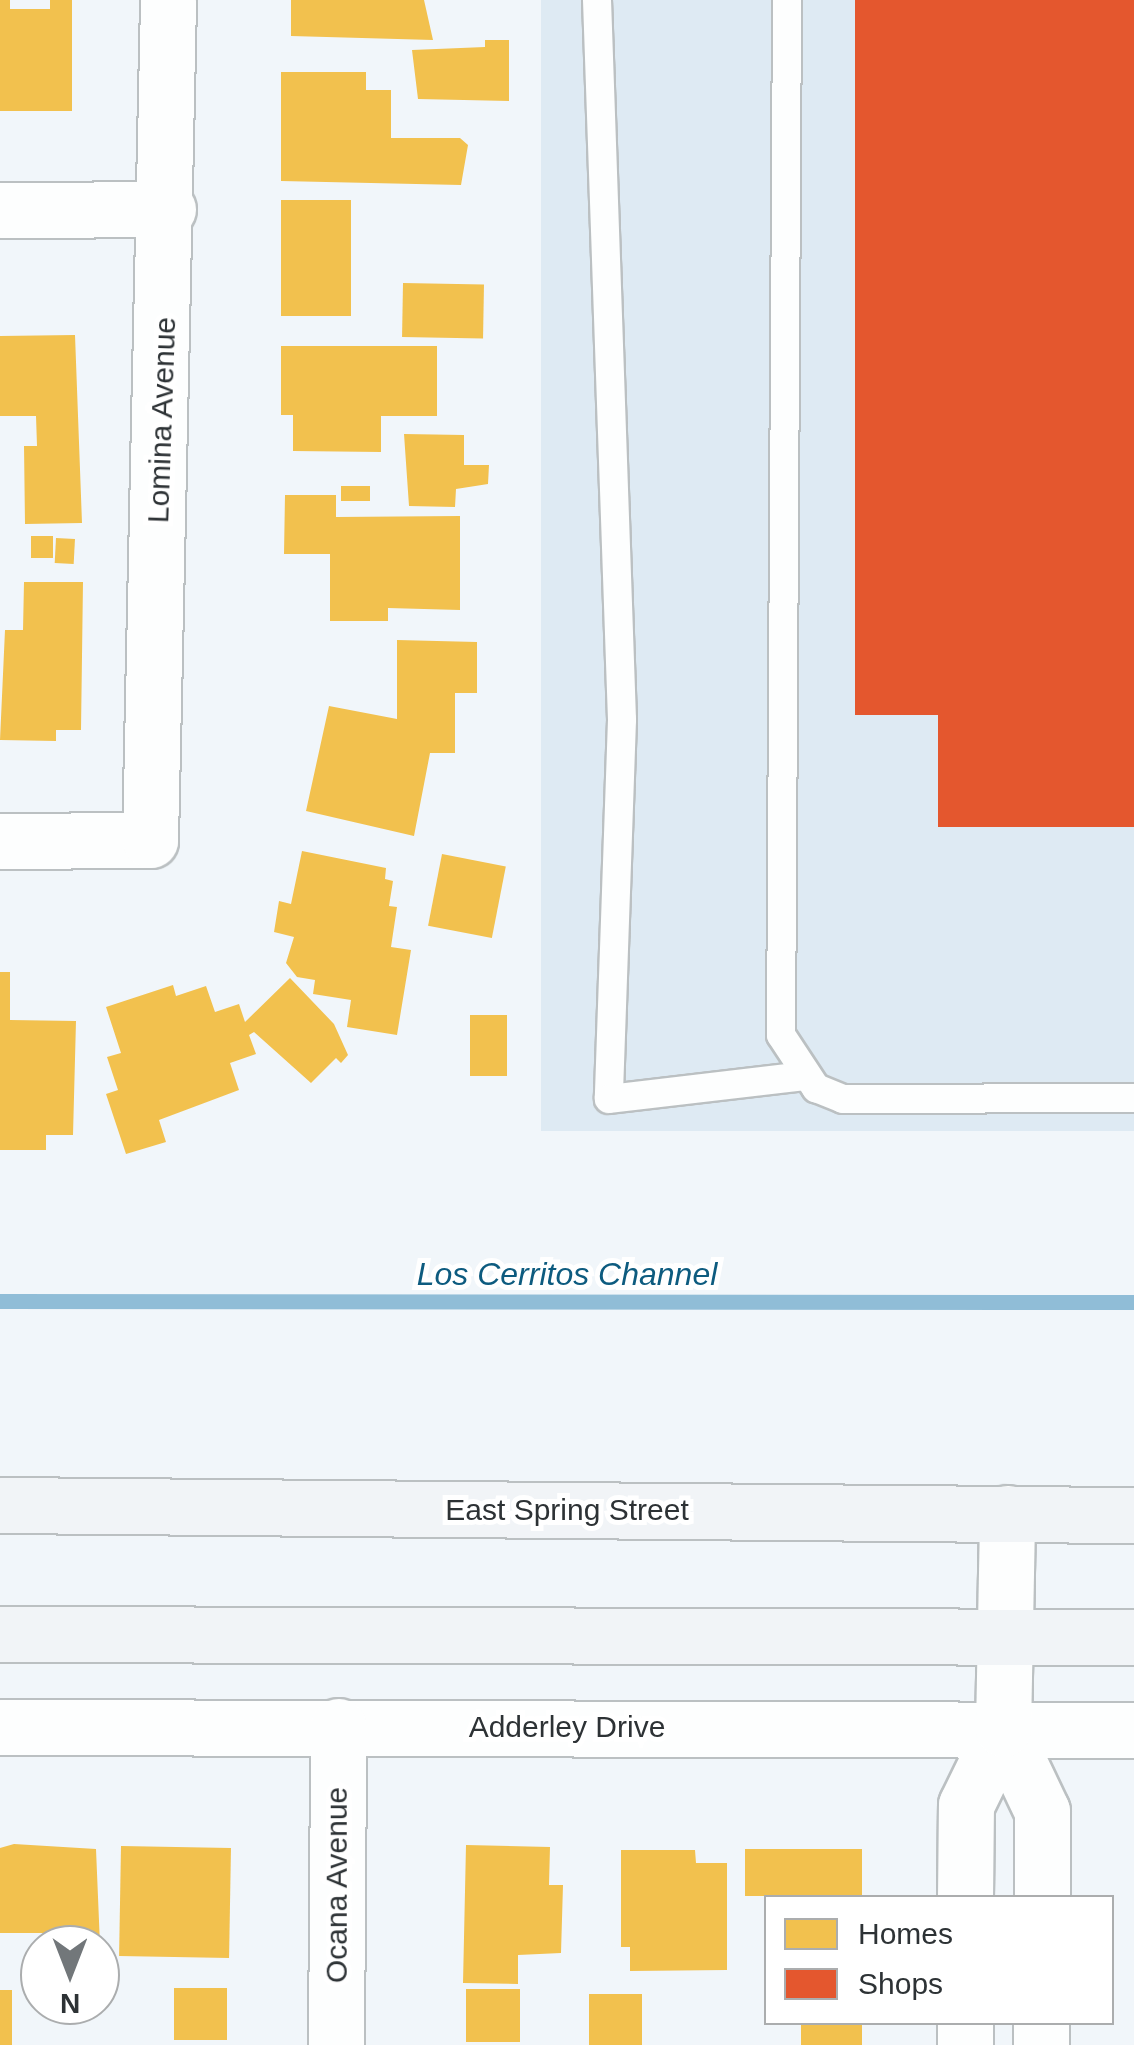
<!DOCTYPE html>
<style>
body{margin:0}
#map{position:relative;width:1134px;height:2045px;overflow:hidden;background:#f1f6fa;font-family:Helvetica,sans-serif}
div>[style]{position:absolute}
.built>*{inset:0;background:#deeaf3;transform-origin:0 0}
.homes>*{inset:0;background:#f2c14e;transform-origin:0 0}
.shops>*{inset:0;background:#e4572e}
.stream>*{height:15px;margin:-7.5px;padding:0 7.5px;transform-origin:7.5px;border-radius:7.5px;background:#90bdd7}
.roads{filter:drop-shadow(2px 0 #bbc0c2) drop-shadow(-2px 0 #bbc0c2) drop-shadow(0 2px #bbc0c2) drop-shadow(0 -2px #bbc0c2)}
.service>*{height:28px;margin:-14px;padding:0 14px;transform-origin:14px;border-radius:14px;background:#fdfefe}
.minor>*{height:55px;margin:-27.5px;padding:0 27.5px;transform-origin:27.5px;border-radius:27.5px;background:#fdfefe}
.tertiary>*{height:55px;margin:-27.5px;padding:0 27.5px;transform-origin:27.5px;border-radius:27.5px;background:#fdfefe}
.secondary>*{height:55px;margin:-27.5px;padding:0 27.5px;transform-origin:27.5px;border-radius:27.5px;background:#f1f4f7}
span{translate:-50% -50%;white-space:nowrap;text-align:center;line-height:1.15;-webkit-text-stroke:10px #fff;paint-order:stroke}
.street-label{font-size:30px;color:#2d3235}
.water-label{font-size:32px;color:#0d5b7f;font-style:italic}
.legend{position:absolute;left:764px;top:1895px;width:350px;height:130px;box-sizing:border-box;background:#fff;border:2px solid #abadae;margin:0;padding:12px 18px;list-style:none;font-size:30px;color:#2d3235}
.legend li{display:flex;align-items:center;gap:20px;height:50px}
.legend b{width:50px;border:2px solid #abadae}
.north{position:absolute;left:20px;top:1925px;width:100px;height:100px;box-sizing:border-box;background:#fff;border:2px solid #abadae;border-radius:50%;rotate:180deg;font-size:28px;font-weight:700;line-height:40px;text-align:center;color:#2d3235}
.north::after{content:'';display:block;margin:auto;width:35px;height:45px;background:#72777a;clip-path:polygon(50% 0,100% 100%,50% 72%,0 100%)}
</style>
<div id="map">
<div class="built">
<div style="left:541px;top:0;width:593px;height:1131px"></div>
</div>
<div class="homes">
<div style="clip-path:polygon(0 0,10px 0,10px 9px,50px 9px,50px 0,72px 0,72px 111px,0 111px)"></div>
<div style="clip-path:polygon(291px 0,424px 0,433px 40px,291px 36px)"></div>
<div style="clip-path:polygon(485px 40px,509px 40px,509px 101px,418px 99px,412px 50px,485px 47px)"></div>
<div style="clip-path:polygon(281px 72px,366px 72px,366px 90px,391px 90px,391px 138px,460px 138px,468px 145px,461px 185px,281px 181px)"></div>
<div style="left:351px;top:200px;width:116px;height:70px;rotate:90deg"></div>
<div style="left:403px;top:283px;width:81px;height:54px;rotate:1deg"></div>
<div style="clip-path:polygon(75px 335px,82px 523px,25px 524px,24px 446px,37px 446px,36px 416px,0 416px,0 336px)"></div>
<div style="clip-path:polygon(281px 346px,437px 346px,437px 416px,381px 416px,381px 452px,293px 451px,293px 415px,281px 415px)"></div>
<div style="clip-path:polygon(404px 434px,464px 435px,464px 465px,489px 465px,488px 484px,456px 489px,455px 507px,409px 506px)"></div>
<div style="left:341px;top:486px;width:29px;height:15px"></div>
<div style="clip-path:polygon(285px 495px,336px 495px,336px 517px,460px 516px,460px 610px,388px 608px,388px 621px,330px 621px,330px 554px,284px 554px)"></div>
<div style="left:31px;top:536px;width:22px;height:22px"></div>
<div style="left:56px;top:538px;width:19px;height:25px;rotate:3deg"></div>
<div style="clip-path:polygon(24px 582px,83px 582px,81px 730px,56px 730px,56px 741px,0 740px,5px 630px,23px 630px)"></div>
<div style="clip-path:polygon(397px 640px,477px 642px,477px 693px,455px 693px,455px 753px,430px 753px,414px 836px,306px 811px,329px 706px,397px 719px)"></div>
<div style="clip-path:polygon(302px 851px,386px 868px,385px 879px,393px 881px,389px 906px,397px 907px,391px 947px,411px 950px,397px 1035px,347px 1027px,351px 1000px,313px 994px,315px 980px,297px 977px,286px 963px,294px 937px,274px 932px,279px 901px,291px 904px)"></div>
<div style="left:442px;top:854px;width:65px;height:73px;rotate:11deg"></div>
<div style="clip-path:polygon(0 972px,10px 972px,10px 1020px,76px 1021px,73px 1135px,46px 1135px,46px 1150px,0 1150px)"></div>
<div style="clip-path:polygon(290px 978px,334px 1024px,348px 1055px,341px 1063px,336px 1058px,311px 1083px,254px 1032px,249px 1035px,256px 1054px,230px 1063px,239px 1090px,159px 1120px,166px 1142px,126px 1154px,106px 1094px,118px 1090px,107px 1057px,121px 1053px,106px 1007px,173px 985px,176px 996px,206px 986px,215px 1012px,239px 1004px,245px 1022px)"></div>
<div style="left:470px;top:1015px;width:37px;height:61px"></div>
<div style="clip-path:polygon(14px 1844px,96px 1849px,100px 1945px,55px 1945px,55px 1933px,0 1933px,0 1848px)"></div>
<div style="clip-path:polygon(466px 1845px,550px 1847px,549px 1885px,563px 1885px,561px 1953px,518px 1955px,518px 1984px,463px 1983px)"></div>
<div style="left:121px;top:1846px;width:110px;height:110px;rotate:1deg"></div>
<div style="left:745px;top:1849px;width:117px;height:47px"></div>
<div style="clip-path:polygon(621px 1850px,695px 1850px,696px 1863px,727px 1863px,727px 1970px,630px 1971px,630px 1947px,621px 1947px)"></div>
<div style="left:174px;top:1988px;width:53px;height:52px"></div>
<div style="left:466px;top:1989px;width:54px;height:53px"></div>
<div style="left:0;top:1990px;width:12px;height:55px"></div>
<div style="left:589px;top:1994px;width:53px;height:51px"></div>
<div style="left:801px;top:2022px;width:61px;height:23px"></div>
</div>
<div class="shops">
<div style="clip-path:polygon(855px 0,1134px 0,1134px 827px,938px 827px,938px 715px,855px 715px)"></div>
</div>
<div class="stream">
<div style="left:0;top:1301px;width:1134px;rotate:0.05deg"></div>
</div>
<div class="roads">
<div class="service">
<div style="left:597px;top:0;width:720px;rotate:88.01deg"></div>
<div style="left:622px;top:720px;width:379px;rotate:92deg"></div>
<div style="left:609px;top:1099px;width:198px;rotate:-6.7deg"></div>
<div style="left:787px;top:0;width:1035px;rotate:90.33deg"></div>
<div style="left:781px;top:1035px;width:64px;rotate:56.6deg"></div>
<div style="left:816px;top:1088px;width:29px;rotate:22deg"></div>
<div style="left:843px;top:1099px;width:291px;rotate:-0.2deg"></div>
</div>
<div class="minor">
<div style="left:0;top:210px;width:168px;rotate:-0.3deg"></div>
<div style="left:0;top:841px;width:150px;rotate:-0.4deg"></div>
<div style="left:150px;top:840px;width:840px;rotate:-88.77deg"></div>
<div style="left:0;top:1727px;width:1134px;rotate:0.15deg"></div>
<div style="left:336px;top:2045px;width:319px;rotate:-89.6deg"></div>
</div>
<div class="tertiary">
<div style="left:1003px;top:1729px;width:91px;rotate:64.6deg"></div>
<div style="left:1042px;top:1811px;width:87px;rotate:90deg"></div>
<div style="left:965px;top:1898px;width:93px;rotate:-89.4deg"></div>
<div style="left:966px;top:1805px;width:85px;rotate:-64deg"></div>
<div style="left:1003px;top:1729px;width:216px;rotate:-88.9deg"></div>
<div style="left:965px;top:2045px;width:23px;rotate:-90deg"></div>
<div style="left:1041px;top:2045px;width:23px;rotate:-90deg"></div>
</div>
<div class="secondary">
<div style="left:0;top:1505px;width:1134px;rotate:0.51deg"></div>
<div style="left:0;top:1634px;width:1134px;rotate:0.15deg"></div>
</div>
</div>
<div class="street-label">
<span style="left:162px;top:420px;rotate:-88deg">Lomina Avenue</span>
<span style="left:567px;top:1510px">East Spring Street</span>
<span style="left:567px;top:1727px">Adderley Drive</span>
<span style="left:337px;top:1885px;rotate:-90deg">Ocana Avenue</span>
</div>
<div class="water-label">
<span style="left:567px;top:1274px">Los Cerritos Channel</span>
</div>
<ul class="legend">
<li><b style="height:28px;background:#f2c14e"></b>Homes</li>
<li><b style="height:28px;background:#e4572e"></b>Shops</li>
</ul>
<div class="north">N</div>
</div>
